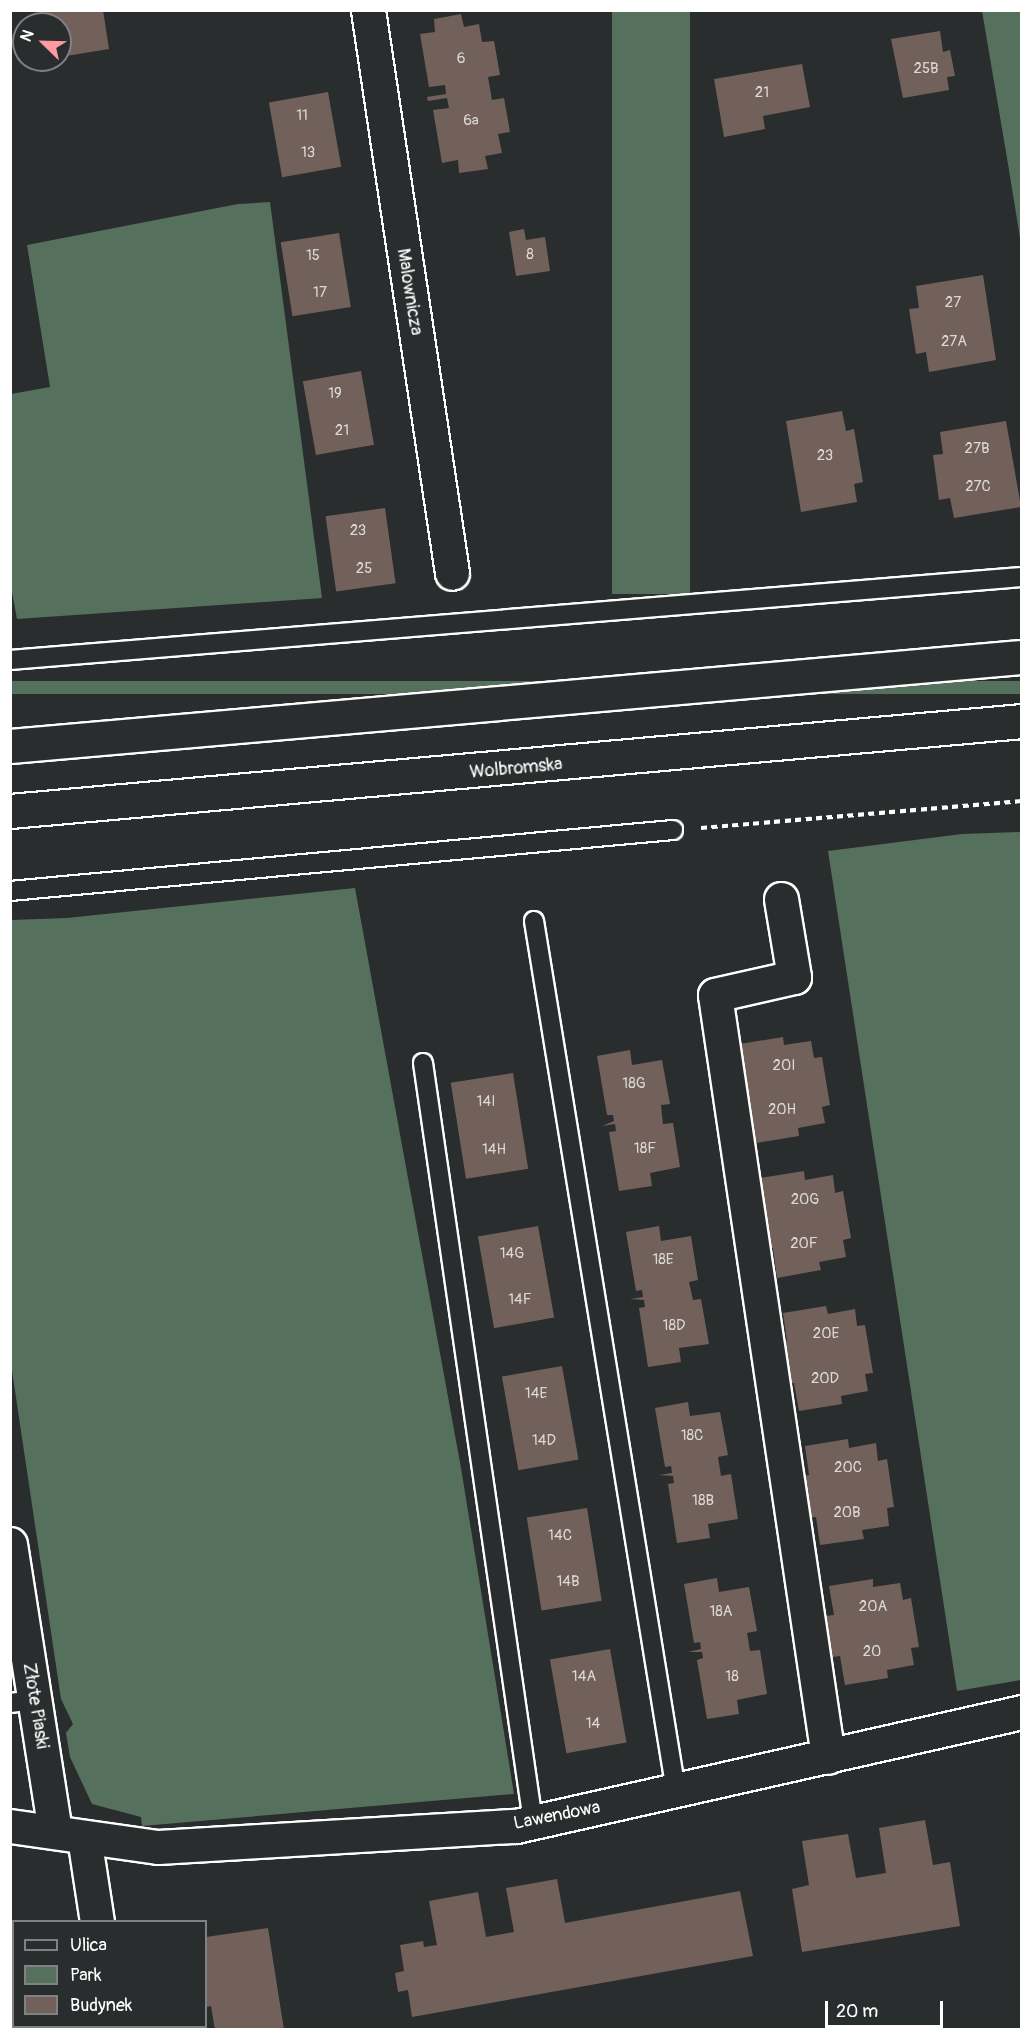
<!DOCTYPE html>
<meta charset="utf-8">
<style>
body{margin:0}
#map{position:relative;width:1032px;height:2040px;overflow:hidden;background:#2a2d2e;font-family:Pangolin,sans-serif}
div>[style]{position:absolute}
.green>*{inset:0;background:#56705e;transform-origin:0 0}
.building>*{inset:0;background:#72615a;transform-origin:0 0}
.path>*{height:4px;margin-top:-2px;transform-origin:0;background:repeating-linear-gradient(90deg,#fff 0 6px,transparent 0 10.5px)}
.roads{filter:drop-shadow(2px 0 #fff) drop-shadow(-2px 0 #fff) drop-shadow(0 2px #fff) drop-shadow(0 -2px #fff)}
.lane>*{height:18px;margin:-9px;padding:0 9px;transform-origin:9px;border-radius:9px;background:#2a2d2e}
.street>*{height:33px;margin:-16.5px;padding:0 16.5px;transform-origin:16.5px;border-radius:16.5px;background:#2a2d2e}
.secondary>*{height:33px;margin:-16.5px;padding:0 16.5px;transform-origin:16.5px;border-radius:16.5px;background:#2a2d2e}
span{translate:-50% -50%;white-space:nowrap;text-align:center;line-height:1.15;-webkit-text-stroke:4.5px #2a2d2e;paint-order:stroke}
.number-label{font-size:15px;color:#dcd8d6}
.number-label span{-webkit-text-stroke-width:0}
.street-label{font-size:18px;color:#fff}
.frame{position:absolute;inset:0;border:12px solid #fff;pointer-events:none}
.legend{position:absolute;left:12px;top:1920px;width:195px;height:108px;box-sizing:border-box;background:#2a2d2e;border:2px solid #7f8182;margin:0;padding:8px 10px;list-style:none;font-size:18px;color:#fff}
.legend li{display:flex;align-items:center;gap:12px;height:30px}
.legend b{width:30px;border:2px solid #7f8182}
.north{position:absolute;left:12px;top:12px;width:60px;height:60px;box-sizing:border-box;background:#2a2d2e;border:2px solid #7f8182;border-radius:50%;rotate:293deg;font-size:16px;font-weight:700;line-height:24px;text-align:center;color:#fff}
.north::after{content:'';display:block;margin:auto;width:21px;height:27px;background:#ff9aa2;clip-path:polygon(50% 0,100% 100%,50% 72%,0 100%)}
.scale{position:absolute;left:825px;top:2001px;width:118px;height:27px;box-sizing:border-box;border:3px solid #fff;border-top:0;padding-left:8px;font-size:18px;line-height:21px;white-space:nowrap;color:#fff;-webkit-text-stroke:4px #2a2d2e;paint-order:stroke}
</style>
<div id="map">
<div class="green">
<div style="left:612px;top:11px;width:78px;height:583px"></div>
<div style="clip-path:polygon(982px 11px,1021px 11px,1021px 244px,1007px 158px)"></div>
<div style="clip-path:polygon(270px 202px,322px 598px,17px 619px,10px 581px,11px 394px,50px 387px,27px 245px,238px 204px)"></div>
<div style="left:1021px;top:681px;width:13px;height:1014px;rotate:90deg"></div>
<div style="clip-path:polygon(1021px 832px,1021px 1680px,957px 1691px,828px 851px,962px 834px)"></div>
<div style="clip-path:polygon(355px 888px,461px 1468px,514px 1794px,142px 1826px,141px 1817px,92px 1804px,70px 1757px,66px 1733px,73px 1724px,61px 1699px,11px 1364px,11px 920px,67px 918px)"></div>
</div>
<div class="building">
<div style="clip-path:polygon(45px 10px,103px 10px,109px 49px,60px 57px,60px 24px,47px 24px)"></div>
<div style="clip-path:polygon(461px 14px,464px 27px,479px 24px,482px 42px,494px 41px,500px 75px,488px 77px,492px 100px,504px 98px,510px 132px,498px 134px,502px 153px,485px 156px,488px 169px,459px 173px,458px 160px,442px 163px,433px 110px,449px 108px,447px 98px,428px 101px,427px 97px,446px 94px,445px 85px,429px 87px,420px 34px,435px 32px,434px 19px)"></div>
<div style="clip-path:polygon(940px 31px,943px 52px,950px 50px,955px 76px,947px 77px,949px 90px,903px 98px,891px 39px)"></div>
<div style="clip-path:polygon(802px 64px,810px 107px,763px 116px,765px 129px,724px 137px,714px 79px)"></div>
<div style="left:328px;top:92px;width:76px;height:60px;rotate:80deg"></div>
<div style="clip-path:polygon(524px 229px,526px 240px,545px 237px,550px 271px,516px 276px,509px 232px)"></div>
<div style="left:339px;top:233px;width:75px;height:59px;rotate:81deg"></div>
<div style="clip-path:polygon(983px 275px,996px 360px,929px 372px,926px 352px,916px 354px,909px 309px,919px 308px,916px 286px)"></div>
<div style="left:361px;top:371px;width:75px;height:59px;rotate:80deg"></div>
<div style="clip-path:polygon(842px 411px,846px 431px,854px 429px,863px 482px,854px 484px,857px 502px,801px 512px,786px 421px)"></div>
<div style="clip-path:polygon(1006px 421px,1021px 507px,954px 518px,950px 498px,939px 500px,933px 455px,943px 454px,940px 432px)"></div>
<div style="left:385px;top:508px;width:76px;height:60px;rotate:82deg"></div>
<div style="clip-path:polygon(783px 1037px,784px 1045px,811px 1041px,814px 1058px,822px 1057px,830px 1105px,822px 1107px,825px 1123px,798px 1128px,799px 1136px,756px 1143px,751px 1114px,743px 1116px,736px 1074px,745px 1073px,740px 1044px)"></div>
<div style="clip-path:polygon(630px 1050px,632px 1065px,662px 1060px,670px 1104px,661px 1105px,663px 1124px,673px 1123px,680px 1167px,650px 1173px,652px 1186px,619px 1191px,609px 1132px,616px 1131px,615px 1124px,602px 1126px,614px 1121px,613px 1115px,607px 1115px,597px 1056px)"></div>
<div style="left:513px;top:1073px;width:97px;height:63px;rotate:81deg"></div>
<div style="clip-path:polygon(804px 1171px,805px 1180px,833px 1175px,835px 1193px,843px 1191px,851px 1238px,843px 1240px,846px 1257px,819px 1262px,821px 1270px,777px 1278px,773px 1248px,765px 1250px,758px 1209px,765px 1208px,761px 1178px)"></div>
<div style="left:538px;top:1226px;width:93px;height:61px;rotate:80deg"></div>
<div style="clip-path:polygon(659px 1226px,661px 1241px,691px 1236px,698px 1280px,689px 1282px,693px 1300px,701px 1299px,709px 1344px,679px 1348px,681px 1362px,648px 1367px,639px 1308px,645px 1307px,644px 1300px,630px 1299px,643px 1297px,642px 1290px,636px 1291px,626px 1232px)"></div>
<div style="clip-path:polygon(826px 1306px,828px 1314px,855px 1309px,857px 1326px,865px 1325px,873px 1373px,865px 1374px,868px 1391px,841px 1396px,842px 1404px,799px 1411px,794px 1383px,786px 1384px,780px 1343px,787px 1341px,783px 1313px)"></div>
<div style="left:562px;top:1366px;width:95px;height:61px;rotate:80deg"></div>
<div style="clip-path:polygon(688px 1402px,690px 1416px,720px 1412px,728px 1455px,718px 1457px,721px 1476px,731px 1474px,738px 1519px,708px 1524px,710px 1538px,677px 1543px,668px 1484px,674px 1483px,673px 1476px,659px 1475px,672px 1473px,671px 1466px,665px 1467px,655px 1408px)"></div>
<div style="clip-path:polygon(848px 1439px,849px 1448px,876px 1443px,878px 1461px,887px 1459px,894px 1507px,887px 1508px,889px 1526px,862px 1530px,864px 1539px,820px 1545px,816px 1517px,808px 1518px,801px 1477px,809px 1475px,805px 1446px)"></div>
<div style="left:587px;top:1508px;width:94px;height:61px;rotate:81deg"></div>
<div style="clip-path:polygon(717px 1578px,719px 1592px,749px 1587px,757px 1631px,747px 1633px,750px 1651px,760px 1650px,767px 1694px,737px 1700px,739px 1714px,707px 1719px,697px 1660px,703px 1658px,702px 1652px,688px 1652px,701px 1649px,700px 1642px,694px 1643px,684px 1584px)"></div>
<div style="clip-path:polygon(873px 1579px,873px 1587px,900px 1583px,903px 1600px,911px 1598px,919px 1647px,911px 1648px,914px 1665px,887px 1670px,888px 1678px,845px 1685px,840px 1656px,832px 1657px,825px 1616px,834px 1615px,829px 1586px)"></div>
<div style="left:610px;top:1649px;width:95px;height:61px;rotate:80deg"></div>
<div style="clip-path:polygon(925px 1820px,933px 1865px,950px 1862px,960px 1926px,802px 1952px,792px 1889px,809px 1885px,802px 1841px,848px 1834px,856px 1878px,886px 1873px,879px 1828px)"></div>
<div style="clip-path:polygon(557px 1879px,565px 1923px,740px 1891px,753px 1956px,412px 2017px,408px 1990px,398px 1992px,395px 1973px,404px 1971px,400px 1945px,423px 1941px,424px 1947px,437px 1945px,429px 1901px,478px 1892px,486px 1937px,514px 1932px,506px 1888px)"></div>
<div style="clip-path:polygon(268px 1928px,284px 2030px,215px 2030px,211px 2006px,206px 2007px,206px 1937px)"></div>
<div style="left:14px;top:1964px;width:52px;height:4px;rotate:90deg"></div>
</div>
<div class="path">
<div style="left:1022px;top:112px;width:39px;rotate:90deg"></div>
<div style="left:701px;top:828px;width:322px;rotate:-4.8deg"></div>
</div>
<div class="roads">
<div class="lane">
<div style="left:10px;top:660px;width:1015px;rotate:-4.69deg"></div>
<div style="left:10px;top:891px;width:666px;rotate:-5.26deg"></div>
<div style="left:534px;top:921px;width:882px;rotate:80.73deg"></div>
<div style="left:423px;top:1063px;width:767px;rotate:81.75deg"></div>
<div style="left:10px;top:1703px;width:24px;rotate:-7deg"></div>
</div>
<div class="street">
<div style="left:368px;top:10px;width:569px;rotate:81.51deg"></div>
<div style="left:781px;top:899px;width:79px;rotate:80.5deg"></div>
<div style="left:794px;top:977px;width:81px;rotate:167.2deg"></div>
<div style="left:715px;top:995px;width:770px;rotate:81.56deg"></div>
<div style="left:10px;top:1544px;width:291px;rotate:81.1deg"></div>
<div style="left:10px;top:1826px;width:149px;rotate:8.1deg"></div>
<div style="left:158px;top:1847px;width:359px;rotate:-3.4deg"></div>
<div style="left:516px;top:1826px;width:519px;rotate:-12.7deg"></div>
<div style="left:84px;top:1837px;width:86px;rotate:81.3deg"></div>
<div style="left:114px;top:2026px;width:4px;rotate:90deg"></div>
</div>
<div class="secondary">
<div style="left:10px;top:746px;width:1016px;rotate:-5.03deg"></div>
<div style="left:10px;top:811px;width:1016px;rotate:-5.08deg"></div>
</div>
</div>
<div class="number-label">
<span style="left:461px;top:59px">6</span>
<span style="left:926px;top:69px">25B</span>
<span style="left:762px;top:93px">21</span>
<span style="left:302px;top:116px">11</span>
<span style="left:471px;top:121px">6a</span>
<span style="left:308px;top:153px">13</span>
<span style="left:530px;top:255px">8</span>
<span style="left:313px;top:256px">15</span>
<span style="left:320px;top:293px">17</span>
<span style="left:953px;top:303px">27</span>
<span style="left:954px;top:342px">27A</span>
<span style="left:335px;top:394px">19</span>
<span style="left:342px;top:431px">21</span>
<span style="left:977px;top:449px">27B</span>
<span style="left:825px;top:456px">23</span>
<span style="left:978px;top:487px">27C</span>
<span style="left:358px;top:531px">23</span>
<span style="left:364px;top:569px">25</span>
<span style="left:784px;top:1066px">20I</span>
<span style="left:634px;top:1084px">18G</span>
<span style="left:486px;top:1102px">14I</span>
<span style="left:782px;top:1110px">20H</span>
<span style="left:645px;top:1149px">18F</span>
<span style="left:494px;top:1150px">14H</span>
<span style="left:805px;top:1200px">20G</span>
<span style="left:804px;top:1244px">20F</span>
<span style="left:512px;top:1254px">14G</span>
<span style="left:663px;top:1260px">18E</span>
<span style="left:520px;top:1300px">14F</span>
<span style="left:674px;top:1326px">18D</span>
<span style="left:826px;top:1334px">20E</span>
<span style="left:825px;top:1379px">20D</span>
<span style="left:536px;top:1394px">14E</span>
<span style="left:692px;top:1436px">18C</span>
<span style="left:544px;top:1441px">14D</span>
<span style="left:848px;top:1468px">20C</span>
<span style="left:703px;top:1501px">18B</span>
<span style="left:847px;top:1513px">20B</span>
<span style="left:560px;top:1536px">14C</span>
<span style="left:568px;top:1582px">14B</span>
<span style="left:873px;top:1607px">20A</span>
<span style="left:721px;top:1612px">18A</span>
<span style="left:872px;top:1652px">20</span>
<span style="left:584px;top:1677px">14A</span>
<span style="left:732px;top:1677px">18</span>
<span style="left:593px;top:1724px">14</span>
</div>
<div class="street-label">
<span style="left:409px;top:292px;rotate:81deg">Malownicza</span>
<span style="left:516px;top:769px;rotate:-5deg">Wolbromska</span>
<span style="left:35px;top:1706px;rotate:81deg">Złote Piaski</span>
<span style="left:557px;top:1816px;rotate:-11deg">Lawendowa</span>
</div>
<div class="frame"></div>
<ul class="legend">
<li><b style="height:8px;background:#2a2d2e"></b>Ulica</li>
<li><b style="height:16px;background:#56705e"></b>Park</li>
<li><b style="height:16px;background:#72615a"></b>Budynek</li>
</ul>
<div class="north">N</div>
<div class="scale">20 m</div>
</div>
